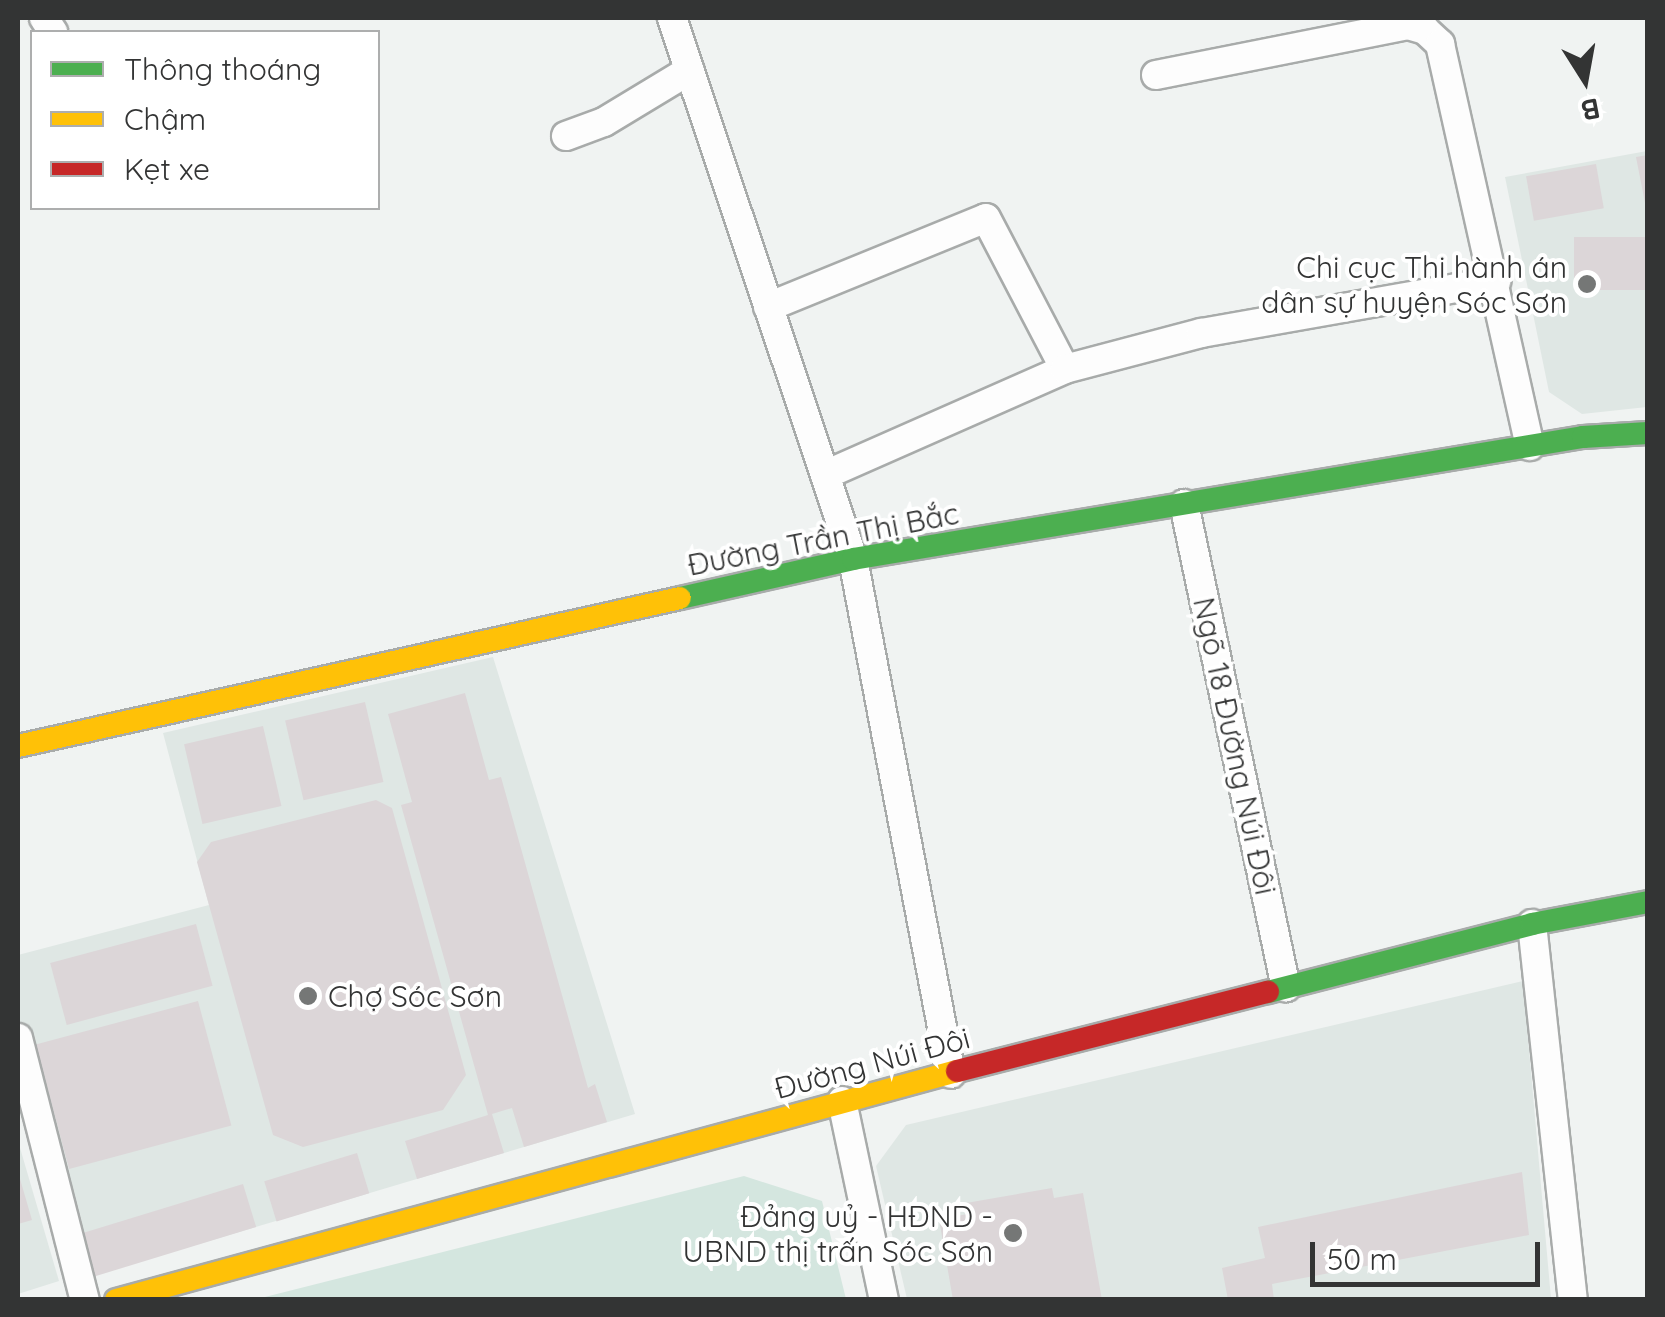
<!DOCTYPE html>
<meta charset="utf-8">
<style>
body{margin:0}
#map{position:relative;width:1665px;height:1317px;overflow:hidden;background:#f0f3f2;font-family:Quicksand,sans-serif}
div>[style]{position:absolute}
.built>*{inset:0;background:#dfe7e4}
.green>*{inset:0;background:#d4e6df}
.building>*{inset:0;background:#dcd6d8;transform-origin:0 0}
.roads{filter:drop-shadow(2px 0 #a8abaa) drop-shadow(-2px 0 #a8abaa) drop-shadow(0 2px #a8abaa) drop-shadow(0 -2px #a8abaa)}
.street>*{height:28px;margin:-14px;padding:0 14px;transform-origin:14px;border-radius:14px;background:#fdfdfd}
.fast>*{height:22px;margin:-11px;padding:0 11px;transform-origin:11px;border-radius:11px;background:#4caf50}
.slow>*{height:22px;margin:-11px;padding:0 11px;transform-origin:11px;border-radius:11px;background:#ffc107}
.jam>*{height:22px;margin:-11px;padding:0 11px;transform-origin:11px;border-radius:11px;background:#c62828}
.dots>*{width:28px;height:28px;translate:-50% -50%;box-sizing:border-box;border:5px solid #fff;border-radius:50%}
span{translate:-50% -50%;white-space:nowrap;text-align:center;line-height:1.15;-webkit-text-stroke:8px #fff;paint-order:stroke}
.poi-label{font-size:30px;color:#333434}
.right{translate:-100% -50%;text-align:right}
.left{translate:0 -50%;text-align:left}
.street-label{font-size:30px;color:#333434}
.frame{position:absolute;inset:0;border:20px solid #333434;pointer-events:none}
.legend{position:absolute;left:30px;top:30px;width:350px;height:180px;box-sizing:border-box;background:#fff;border:2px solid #adaeae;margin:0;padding:12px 18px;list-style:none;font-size:30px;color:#333434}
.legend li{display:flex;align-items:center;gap:20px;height:50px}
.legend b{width:50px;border:2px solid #adaeae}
.north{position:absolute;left:1535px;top:30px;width:100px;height:100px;-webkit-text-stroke:8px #fff;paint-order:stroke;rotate:169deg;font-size:28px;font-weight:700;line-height:40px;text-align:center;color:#333434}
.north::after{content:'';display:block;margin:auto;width:35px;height:45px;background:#333434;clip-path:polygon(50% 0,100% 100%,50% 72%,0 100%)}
.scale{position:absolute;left:1310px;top:1242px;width:230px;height:45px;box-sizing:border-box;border:5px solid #333434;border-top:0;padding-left:12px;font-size:30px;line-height:35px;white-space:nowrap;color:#333434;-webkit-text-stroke:8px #fff;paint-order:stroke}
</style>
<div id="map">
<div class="built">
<div style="clip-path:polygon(1647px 151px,1647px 407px,1582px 414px,1549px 392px,1505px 177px)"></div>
<div style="clip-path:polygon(493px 657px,635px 1114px,81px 1279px,18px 1038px,18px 955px,209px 905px,163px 733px)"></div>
<div style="clip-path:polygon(1523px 981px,1551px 1299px,907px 1299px,876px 1166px,906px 1125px)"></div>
<div style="clip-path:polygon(18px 1141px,59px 1281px,18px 1294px)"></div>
</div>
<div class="green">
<div style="clip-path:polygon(744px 1176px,822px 1201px,846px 1299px,257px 1299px)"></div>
</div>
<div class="building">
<div style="clip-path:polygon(1648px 155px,1648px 208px,1646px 208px,1636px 157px)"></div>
<div style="left:1596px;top:164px;width:45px;height:71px;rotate:80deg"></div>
<div style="left:1648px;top:237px;width:53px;height:74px;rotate:90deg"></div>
<div style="clip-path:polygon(465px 693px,489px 780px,501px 777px,588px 1088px,595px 1084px,607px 1122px,524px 1147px,512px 1108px,492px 1114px,504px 1153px,417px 1179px,405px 1141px,488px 1115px,401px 805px,412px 802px,388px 714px)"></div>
<div style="left:365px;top:702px;width:82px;height:82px;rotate:77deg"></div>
<div style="left:263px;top:726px;width:82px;height:81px;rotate:77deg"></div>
<div style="clip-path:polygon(376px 800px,392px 808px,466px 1075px,443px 1110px,303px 1147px,273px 1135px,197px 862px,211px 842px)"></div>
<div style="left:196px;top:924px;width:64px;height:151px;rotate:75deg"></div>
<div style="left:198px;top:1001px;width:129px;height:168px;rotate:75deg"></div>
<div style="left:357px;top:1153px;width:42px;height:97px;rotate:73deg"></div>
<div style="clip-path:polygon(18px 1172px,32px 1220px,18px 1224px)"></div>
<div style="clip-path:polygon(1522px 1172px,1529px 1235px,1272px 1284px,1274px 1300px,1228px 1300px,1222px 1268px,1265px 1258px,1258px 1227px)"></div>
<div style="left:243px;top:1184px;width:45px;height:182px;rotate:73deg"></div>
<div style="clip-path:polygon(1052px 1188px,1054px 1198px,1083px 1193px,1102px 1300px,953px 1300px,939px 1219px,968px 1214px,966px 1203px)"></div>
</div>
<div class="roads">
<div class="street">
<div style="left:44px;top:18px;width:17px;rotate:57deg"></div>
<div style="left:672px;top:18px;width:570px;rotate:71.5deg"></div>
<div style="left:853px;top:559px;width:524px;rotate:79.23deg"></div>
<div style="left:1156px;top:75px;width:257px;rotate:-11.2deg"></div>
<div style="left:1408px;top:25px;width:18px;rotate:16deg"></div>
<div style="left:1425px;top:30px;width:21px;rotate:43deg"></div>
<div style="left:1440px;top:44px;width:412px;rotate:77.4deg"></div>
<div style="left:566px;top:136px;width:40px;rotate:-20.2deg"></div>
<div style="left:604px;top:122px;width:100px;rotate:-31.2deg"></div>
<div style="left:768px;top:307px;width:235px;rotate:-22.2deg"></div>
<div style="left:986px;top:218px;width:170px;rotate:62.4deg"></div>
<div style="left:825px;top:475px;width:262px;rotate:-23.8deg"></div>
<div style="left:1065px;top:369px;width:141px;rotate:-14.8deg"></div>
<div style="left:1201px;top:333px;width:300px;rotate:-10deg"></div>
<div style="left:1184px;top:504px;width:494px;rotate:78.1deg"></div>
<div style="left:1532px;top:924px;width:378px;rotate:83.8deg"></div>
<div style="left:18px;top:1038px;width:270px;rotate:75.7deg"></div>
<div style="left:842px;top:1101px;width:203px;rotate:78.1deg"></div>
</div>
<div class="fast">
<div style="left:680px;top:598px;width:177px;rotate:-12.7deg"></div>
<div style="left:853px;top:559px;width:740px;rotate:-9.49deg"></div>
<div style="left:1583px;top:437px;width:65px;rotate:-3.5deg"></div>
<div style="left:1268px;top:992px;width:273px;rotate:-14.4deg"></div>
<div style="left:1532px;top:924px;width:118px;rotate:-10.7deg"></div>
</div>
<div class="slow">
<div style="left:18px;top:746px;width:678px;rotate:-12.6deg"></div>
<div style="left:116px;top:1300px;width:872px;rotate:-15.23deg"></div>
</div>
<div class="jam">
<div style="left:957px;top:1071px;width:321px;rotate:-14.3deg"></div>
</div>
</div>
<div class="dots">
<div style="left:1587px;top:284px;background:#757776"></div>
<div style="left:308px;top:996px;background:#757776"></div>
<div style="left:1013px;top:1233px;background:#757776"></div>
</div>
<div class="poi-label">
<span class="right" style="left:1567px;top:284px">Chi cục Thi hành án<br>dân sự huyện Sóc Sơn</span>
<span class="left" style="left:328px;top:996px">Chợ Sóc Sơn</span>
<span class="right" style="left:993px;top:1233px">Đảng uỷ - HĐND -<br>UBND thị trấn Sóc Sơn</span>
</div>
<div class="street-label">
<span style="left:823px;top:539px;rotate:-11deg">Đường Trần Thị Bắc</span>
<span style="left:1235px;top:746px;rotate:78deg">Ngõ 18 Đường Núi Đôi</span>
<span style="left:872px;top:1063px;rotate:-15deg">Đường Núi Đôi</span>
</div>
<div class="frame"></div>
<ul class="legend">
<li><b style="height:12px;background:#4caf50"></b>Thông thoáng</li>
<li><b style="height:12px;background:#ffc107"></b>Chậm</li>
<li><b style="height:12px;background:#c62828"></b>Kẹt xe</li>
</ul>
<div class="north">B</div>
<div class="scale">50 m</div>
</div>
